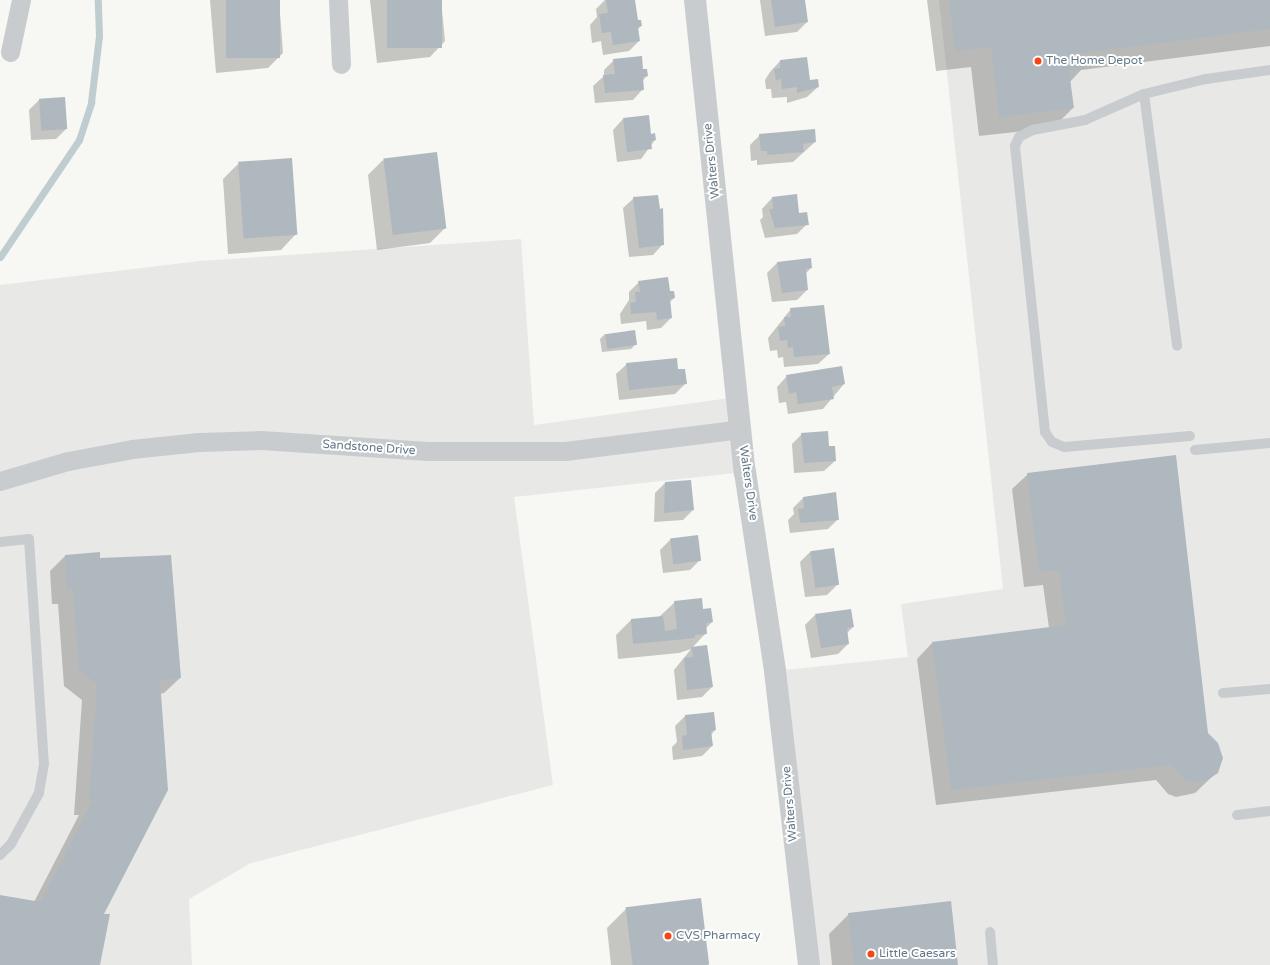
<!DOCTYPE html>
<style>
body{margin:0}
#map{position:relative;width:1270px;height:965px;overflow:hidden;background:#f7f7f3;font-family:"Varela Round",sans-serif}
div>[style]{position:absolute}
.built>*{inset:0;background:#e8e9e7}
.shadow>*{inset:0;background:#0003}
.stream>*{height:7px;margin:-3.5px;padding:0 3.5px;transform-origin:3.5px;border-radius:3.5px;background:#bfccd0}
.building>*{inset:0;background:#afb8be;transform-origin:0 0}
.service>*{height:10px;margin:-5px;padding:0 5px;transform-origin:5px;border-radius:5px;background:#c9cccf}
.minor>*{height:19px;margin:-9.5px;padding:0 9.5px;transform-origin:9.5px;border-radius:9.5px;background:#c9cccf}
.tertiary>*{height:22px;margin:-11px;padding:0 11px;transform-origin:11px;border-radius:11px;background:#c9cccf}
.dots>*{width:11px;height:11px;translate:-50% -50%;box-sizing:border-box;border:2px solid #fff;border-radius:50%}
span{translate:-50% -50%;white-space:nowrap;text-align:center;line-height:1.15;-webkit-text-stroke:4px #fff;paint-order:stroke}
.poi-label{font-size:12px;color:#637888}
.left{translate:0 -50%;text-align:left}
.street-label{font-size:12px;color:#637888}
</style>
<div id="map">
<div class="built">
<div style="clip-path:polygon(939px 0,1270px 0,1270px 965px,810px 965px,775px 671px,908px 657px,901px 604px,1003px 589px)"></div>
<div style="clip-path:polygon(521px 239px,534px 425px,737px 397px,745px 472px,514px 497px,553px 785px,251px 863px,189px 899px,192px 965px,0 965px,0 285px,200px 261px)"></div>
</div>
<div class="shadow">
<div style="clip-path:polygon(210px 0,279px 0,283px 53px,268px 68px,216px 73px)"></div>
<div style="clip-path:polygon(370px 0,441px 0,445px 41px,430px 57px,377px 63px)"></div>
<div style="clip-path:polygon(605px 0,634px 0,637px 21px,641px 26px,637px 30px,639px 41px,629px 51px,603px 55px,601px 41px,592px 43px,590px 25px,597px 17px,596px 9px)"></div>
<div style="clip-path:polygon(760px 0,804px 0,807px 22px,797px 32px,765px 36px)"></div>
<div style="clip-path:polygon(927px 0,1270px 0,1270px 46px,1081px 70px,1070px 82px,1073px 108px,1053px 128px,979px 136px,971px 67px,936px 71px)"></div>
<div style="clip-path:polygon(806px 58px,809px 81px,818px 87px,807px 97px,787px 103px,787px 97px,772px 98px,771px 89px,766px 89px,765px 80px,770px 72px,780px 61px)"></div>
<div style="clip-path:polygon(614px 60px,642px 71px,647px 76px,642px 81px,643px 89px,633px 100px,595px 103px,593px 86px,604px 76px,604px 70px)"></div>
<div style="clip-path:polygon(39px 100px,66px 129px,56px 139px,31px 140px,29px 110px)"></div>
<div style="clip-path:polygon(623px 119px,655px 140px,641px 159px,617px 162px,613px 130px)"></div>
<div style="clip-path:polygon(760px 135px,815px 142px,793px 162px,757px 165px,757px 160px,751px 161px,750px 145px)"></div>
<div style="clip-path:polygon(383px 160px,445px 228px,430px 243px,377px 250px,368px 175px)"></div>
<div style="clip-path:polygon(238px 164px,296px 234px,281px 250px,228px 254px,223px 179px)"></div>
<div style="clip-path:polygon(634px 198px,659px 210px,663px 244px,653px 255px,629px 257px,623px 208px)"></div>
<div style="clip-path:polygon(772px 198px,798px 214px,807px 224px,797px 234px,765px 238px,760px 220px,763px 217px,762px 209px)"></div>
<div style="clip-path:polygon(811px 259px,811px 268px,805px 274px,807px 290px,797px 300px,772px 302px,767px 273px,777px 263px)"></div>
<div style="clip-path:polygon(639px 282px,669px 293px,674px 298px,670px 302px,671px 318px,661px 328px,647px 330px,646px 321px,621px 324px,620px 314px,629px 300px,629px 292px)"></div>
<div style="clip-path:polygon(791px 309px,829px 354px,818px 364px,784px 367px,783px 357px,778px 358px,777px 350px,770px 351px,768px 338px)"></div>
<div style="clip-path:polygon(605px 334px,636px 344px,631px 349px,602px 352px,600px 339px)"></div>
<div style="clip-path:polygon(627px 364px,685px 384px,675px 394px,619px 400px,616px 374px)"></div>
<div style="clip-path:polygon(787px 376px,844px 384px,823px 409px,788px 414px,786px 402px,779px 403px,777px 387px)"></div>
<div style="clip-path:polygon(802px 434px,828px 447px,835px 461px,824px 471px,794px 473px,792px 444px)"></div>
<div style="clip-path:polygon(1028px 474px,1207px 733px,1217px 772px,1195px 793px,1176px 797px,1168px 794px,1156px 780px,936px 805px,917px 659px,932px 643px,1049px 628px,1043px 585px,1024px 587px,1012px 489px)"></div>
<div style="clip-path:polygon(665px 483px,693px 510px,683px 520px,654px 522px,655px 493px)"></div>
<div style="clip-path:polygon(803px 498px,838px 519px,828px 529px,790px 533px,788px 520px,794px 514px,793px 508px)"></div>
<div style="clip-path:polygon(671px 539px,700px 560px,690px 570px,663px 573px,660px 550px)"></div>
<div style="clip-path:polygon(810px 552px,838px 584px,827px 595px,805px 597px,800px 562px)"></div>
<div style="clip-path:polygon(99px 554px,99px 559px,180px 678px,164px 693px,160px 694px,103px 914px,99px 965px,0 965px,0 896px,34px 902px,79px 815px,74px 815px,82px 700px,64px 686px,58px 604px,52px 604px,50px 571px,65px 556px)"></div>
<div style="clip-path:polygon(675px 602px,702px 610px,712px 622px,706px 628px,706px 633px,692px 648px,712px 687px,702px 697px,677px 700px,674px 670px,691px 649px,679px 653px,618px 659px,616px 635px,631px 620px,659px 617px)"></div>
<div style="clip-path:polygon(815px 615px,853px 627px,847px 633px,848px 644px,838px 654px,811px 658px,805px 625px)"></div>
<div style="clip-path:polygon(685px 716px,715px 730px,711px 735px,712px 746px,702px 756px,673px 760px,672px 747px,677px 742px,675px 726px)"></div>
<div style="clip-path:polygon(627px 908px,708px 965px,611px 965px,607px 928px)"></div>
<div style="clip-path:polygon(849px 914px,957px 965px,832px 965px,829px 934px)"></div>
</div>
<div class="stream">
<div style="left:0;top:257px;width:141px;rotate:-56deg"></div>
<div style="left:79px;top:140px;width:40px;rotate:-72deg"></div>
<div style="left:91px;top:102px;width:66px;rotate:-83.1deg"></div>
<div style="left:99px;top:36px;width:36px;rotate:-92deg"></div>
</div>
<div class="building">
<div style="left:226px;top:0;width:54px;height:58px"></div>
<div style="left:387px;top:0;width:55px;height:48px"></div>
<div style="clip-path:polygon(606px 0,635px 0,638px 20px,641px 20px,642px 26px,638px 27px,640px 41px,613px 45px,611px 32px,602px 33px,599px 14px,608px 13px)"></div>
<div style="clip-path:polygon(771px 0,805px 0,808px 22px,775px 27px)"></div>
<div style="clip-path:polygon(949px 0,1270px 0,1270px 29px,1082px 53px,1084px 69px,1069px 71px,1074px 108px,999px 117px,991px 47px,955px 51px)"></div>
<div style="clip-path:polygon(642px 56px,643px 69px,647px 69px,648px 76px,643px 77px,644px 90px,605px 93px,603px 75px,615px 74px,613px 59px)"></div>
<div style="clip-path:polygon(807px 57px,810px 80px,818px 79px,819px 87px,797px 93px,797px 87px,782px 89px,781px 79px,776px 80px,774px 69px,780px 68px,780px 60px)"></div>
<div style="left:65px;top:97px;width:32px;height:26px;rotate:86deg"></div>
<div style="clip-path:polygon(649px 115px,651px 134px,655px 133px,656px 140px,651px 141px,652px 149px,627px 152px,623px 118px)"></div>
<div style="clip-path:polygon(815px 129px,816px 142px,803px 144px,804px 152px,767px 155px,767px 151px,761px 151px,759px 134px)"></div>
<div style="left:437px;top:152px;width:77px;height:54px;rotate:83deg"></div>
<div style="left:292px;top:158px;width:77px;height:54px;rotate:86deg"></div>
<div style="clip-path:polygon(797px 194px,799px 213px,807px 212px,809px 225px,775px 228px,769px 209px,773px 209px,772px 197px)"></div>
<div style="clip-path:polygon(658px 195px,660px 209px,663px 208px,664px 245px,639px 248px,633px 197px)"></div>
<div style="clip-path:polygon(811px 258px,812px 268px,806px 269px,808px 290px,782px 293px,777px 262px)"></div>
<div style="clip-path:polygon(668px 277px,670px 291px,674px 291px,675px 298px,670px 299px,672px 318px,657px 320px,656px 312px,631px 314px,630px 303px,636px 302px,635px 292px,640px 292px,638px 281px)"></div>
<div style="clip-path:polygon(824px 305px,830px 354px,794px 357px,793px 347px,788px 348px,787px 340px,780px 341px,778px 327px,785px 326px,784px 317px,791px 317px,790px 308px)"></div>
<div style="left:635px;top:330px;width:15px;height:30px;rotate:82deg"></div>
<div style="clip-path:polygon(677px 358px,678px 369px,685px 369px,687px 384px,629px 390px,626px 363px)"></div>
<div style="clip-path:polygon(842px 366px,845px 384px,832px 387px,834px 399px,798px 404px,796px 392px,789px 394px,786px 375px)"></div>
<div style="clip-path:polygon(828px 431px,829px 446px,835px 446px,836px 461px,804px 463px,801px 433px)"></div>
<div style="clip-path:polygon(1176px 455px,1208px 733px,1218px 743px,1223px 758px,1218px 773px,1206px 781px,1192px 782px,1184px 779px,1171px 765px,951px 790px,932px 642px,1066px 625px,1059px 570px,1039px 572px,1027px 473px)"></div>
<div style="clip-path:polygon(691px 480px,694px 510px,664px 513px,665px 482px)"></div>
<div style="clip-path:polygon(836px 492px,839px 520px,800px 523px,798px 509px,804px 508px,803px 497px)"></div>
<div style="left:698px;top:535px;width:26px;height:28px;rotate:83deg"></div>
<div style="left:834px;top:548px;width:37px;height:24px;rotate:82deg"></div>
<div style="clip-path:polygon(100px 552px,100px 558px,171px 555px,181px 678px,160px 680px,168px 790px,104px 914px,110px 914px,100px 965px,0 965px,0 895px,41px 902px,93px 800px,89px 800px,97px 684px,79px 670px,73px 589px,67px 589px,65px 555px)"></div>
<div style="clip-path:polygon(702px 598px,703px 609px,711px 608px,713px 622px,706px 623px,707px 634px,695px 635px,695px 638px,633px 644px,631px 619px,663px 616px,665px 631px,677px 629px,674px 601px)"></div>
<div style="clip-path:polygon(851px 609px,854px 627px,847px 628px,849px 644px,821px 648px,815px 614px)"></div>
<div style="clip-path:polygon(707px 645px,713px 687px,687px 690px,684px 658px,693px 657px,691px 647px)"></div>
<div style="clip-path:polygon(714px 712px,716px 730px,711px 731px,713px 746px,683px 750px,682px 736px,687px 735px,685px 715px)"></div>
<div style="left:701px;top:898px;width:67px;height:76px;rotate:83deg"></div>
<div style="clip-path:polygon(951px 901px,958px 965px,854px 965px,848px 913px)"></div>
</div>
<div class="service">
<div style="left:1144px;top:94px;width:254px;rotate:82.5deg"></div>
<div style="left:1190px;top:436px;width:126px;rotate:175deg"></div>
<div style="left:1064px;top:447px;width:13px;rotate:-157deg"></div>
<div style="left:1052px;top:442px;width:12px;rotate:-125deg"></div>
<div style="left:1045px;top:432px;width:288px;rotate:-96deg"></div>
<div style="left:1015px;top:146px;width:10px;rotate:-66deg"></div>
<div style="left:1019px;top:137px;width:16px;rotate:-27deg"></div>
<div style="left:1033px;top:130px;width:53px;rotate:-10.9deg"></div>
<div style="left:1085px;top:120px;width:64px;rotate:-23.8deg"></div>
<div style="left:1144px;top:94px;width:64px;rotate:-13.6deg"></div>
<div style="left:1206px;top:79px;width:65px;rotate:-8deg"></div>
<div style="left:1195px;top:450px;width:75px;rotate:-5.3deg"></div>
<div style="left:0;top:542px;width:29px;rotate:-6deg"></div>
<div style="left:29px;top:539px;width:225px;rotate:86.2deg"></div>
<div style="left:44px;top:764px;width:29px;rotate:100deg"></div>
<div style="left:39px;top:793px;width:58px;rotate:118.8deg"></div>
<div style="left:11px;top:844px;width:16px;rotate:135deg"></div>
<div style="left:1223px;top:693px;width:47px;rotate:-4.9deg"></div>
<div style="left:1237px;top:815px;width:33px;rotate:-7deg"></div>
<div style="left:990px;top:932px;width:33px;rotate:85deg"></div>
</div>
<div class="minor">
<div style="left:338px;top:0;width:64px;rotate:87.3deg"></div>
<div style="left:10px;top:52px;width:53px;rotate:-78.1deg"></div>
<div style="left:0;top:481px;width:71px;rotate:-16.4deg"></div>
<div style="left:68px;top:461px;width:65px;rotate:-10.6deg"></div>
<div style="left:132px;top:449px;width:67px;rotate:-6deg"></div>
<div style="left:199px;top:442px;width:62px;rotate:-1.8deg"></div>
<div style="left:261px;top:440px;width:167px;rotate:3.8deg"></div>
<div style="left:428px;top:451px;width:137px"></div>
<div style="left:565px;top:451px;width:177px;rotate:-7.1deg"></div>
</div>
<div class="tertiary">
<div style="left:695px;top:0;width:475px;rotate:84deg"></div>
<div style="left:745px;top:472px;width:201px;rotate:81.4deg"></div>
<div style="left:775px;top:671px;width:296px;rotate:83.4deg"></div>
</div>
<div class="dots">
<div style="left:1038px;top:61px;background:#f54615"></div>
<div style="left:668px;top:936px;background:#f54615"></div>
<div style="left:871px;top:954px;background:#f54615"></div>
</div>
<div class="poi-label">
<span class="left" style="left:1046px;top:61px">The Home Depot</span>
<span class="left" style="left:676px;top:936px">CVS Pharmacy</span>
<span class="left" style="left:879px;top:954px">Little Caesars</span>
</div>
<div class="street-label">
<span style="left:712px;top:161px;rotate:-96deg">Walters Drive</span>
<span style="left:369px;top:448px;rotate:4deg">Sandstone Drive</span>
<span style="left:748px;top:483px;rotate:82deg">Walters Drive</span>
<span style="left:790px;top:804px;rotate:-95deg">Walters Drive</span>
</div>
</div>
